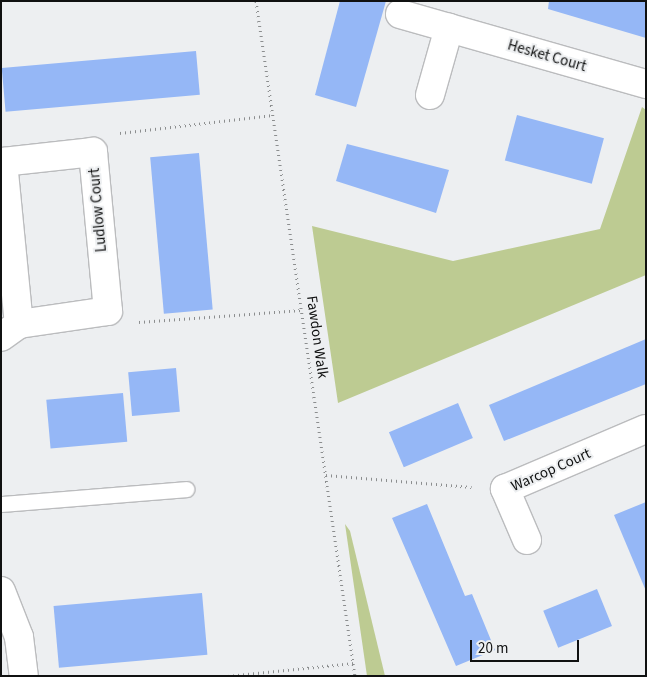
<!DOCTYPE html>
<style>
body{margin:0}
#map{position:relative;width:647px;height:677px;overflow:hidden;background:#edeff1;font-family:"Source Sans 3",sans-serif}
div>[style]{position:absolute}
.green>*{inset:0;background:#bdcb92}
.building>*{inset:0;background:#95b7f6;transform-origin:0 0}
.path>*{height:3px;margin-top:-1.5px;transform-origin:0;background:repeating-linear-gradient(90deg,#8c8e8f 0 1px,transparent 0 5px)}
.roads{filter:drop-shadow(1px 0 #bbbcbe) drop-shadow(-1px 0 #bbbcbe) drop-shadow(0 1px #bbbcbe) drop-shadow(0 -1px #bbbcbe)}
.lane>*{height:15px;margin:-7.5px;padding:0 7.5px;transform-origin:7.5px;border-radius:7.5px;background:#fff}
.street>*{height:28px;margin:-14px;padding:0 14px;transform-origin:14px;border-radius:14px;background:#fff}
span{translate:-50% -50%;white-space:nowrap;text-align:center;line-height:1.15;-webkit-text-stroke:4px #edeff1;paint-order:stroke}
.street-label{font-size:15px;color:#101111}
.frame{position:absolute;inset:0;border:2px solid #101111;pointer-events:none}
.scale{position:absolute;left:470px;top:640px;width:109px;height:22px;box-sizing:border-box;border:2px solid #101111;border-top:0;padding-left:6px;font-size:15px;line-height:18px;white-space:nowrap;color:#101111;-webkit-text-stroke:4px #edeff1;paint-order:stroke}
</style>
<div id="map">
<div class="green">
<div style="clip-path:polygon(642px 107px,646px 110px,646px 275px,338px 403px,312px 226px,453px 261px,600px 229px)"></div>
<div style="clip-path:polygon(345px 524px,350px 531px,385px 676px,367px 676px)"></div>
</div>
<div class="building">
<div style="clip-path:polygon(340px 1px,386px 1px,356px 107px,315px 95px)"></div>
<div style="clip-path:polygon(549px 1px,646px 1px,646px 38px,548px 9px)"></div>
<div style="left:196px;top:51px;width:44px;height:195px;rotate:85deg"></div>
<div style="left:517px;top:115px;width:90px;height:47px;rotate:15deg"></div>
<div style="clip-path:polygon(347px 144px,449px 170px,436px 213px,336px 181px)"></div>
<div style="left:199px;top:153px;width:157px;height:49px;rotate:85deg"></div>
<div style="clip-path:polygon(646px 339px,646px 384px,504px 441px,489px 405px)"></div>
<div style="left:176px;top:368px;width:44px;height:48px;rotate:85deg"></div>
<div style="left:123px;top:393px;width:49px;height:77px;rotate:85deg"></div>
<div style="left:458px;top:403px;width:38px;height:75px;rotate:67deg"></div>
<div style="clip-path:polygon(646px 502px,646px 591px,614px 515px)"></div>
<div style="clip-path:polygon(427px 504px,465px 596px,472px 594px,495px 650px,456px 666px,392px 518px)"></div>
<div style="left:597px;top:589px;width:40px;height:58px;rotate:68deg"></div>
<div style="left:202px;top:593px;width:62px;height:149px;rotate:85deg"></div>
</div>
<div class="path">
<div style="left:256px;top:1px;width:682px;rotate:81.66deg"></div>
<div style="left:120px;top:133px;width:154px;rotate:-6.7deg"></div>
<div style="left:139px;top:322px;width:163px;rotate:-4.2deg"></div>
<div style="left:326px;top:475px;width:146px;rotate:4.7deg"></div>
<div style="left:228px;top:676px;width:127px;rotate:-5.9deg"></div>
</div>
<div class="roads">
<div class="lane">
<div style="left:1px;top:504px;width:186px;rotate:-4.6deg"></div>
</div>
<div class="street">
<div style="left:400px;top:14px;width:256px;rotate:15.9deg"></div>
<div style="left:430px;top:95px;width:70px;rotate:-74.2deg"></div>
<div style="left:1px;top:337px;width:22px;rotate:-36deg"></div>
<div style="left:19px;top:324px;width:90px;rotate:-8.3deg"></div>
<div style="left:108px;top:311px;width:160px;rotate:-95.4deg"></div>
<div style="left:93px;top:152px;width:91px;rotate:173.7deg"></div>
<div style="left:3px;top:162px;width:163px;rotate:84.4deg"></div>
<div style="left:527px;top:540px;width:56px;rotate:-113.3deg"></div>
<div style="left:505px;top:489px;width:153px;rotate:-23.1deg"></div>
<div style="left:1px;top:591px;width:49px;rotate:68.6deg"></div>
<div style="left:19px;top:637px;width:39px;rotate:83deg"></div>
</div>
</div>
<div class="street-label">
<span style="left:547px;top:56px;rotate:16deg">Hesket Court</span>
<span style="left:98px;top:210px;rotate:-95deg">Ludlow Court</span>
<span style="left:317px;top:337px;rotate:82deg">Fawdon Walk</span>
<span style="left:551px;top:470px;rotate:-24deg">Warcop Court</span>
</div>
<div class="frame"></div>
<div class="scale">20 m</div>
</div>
